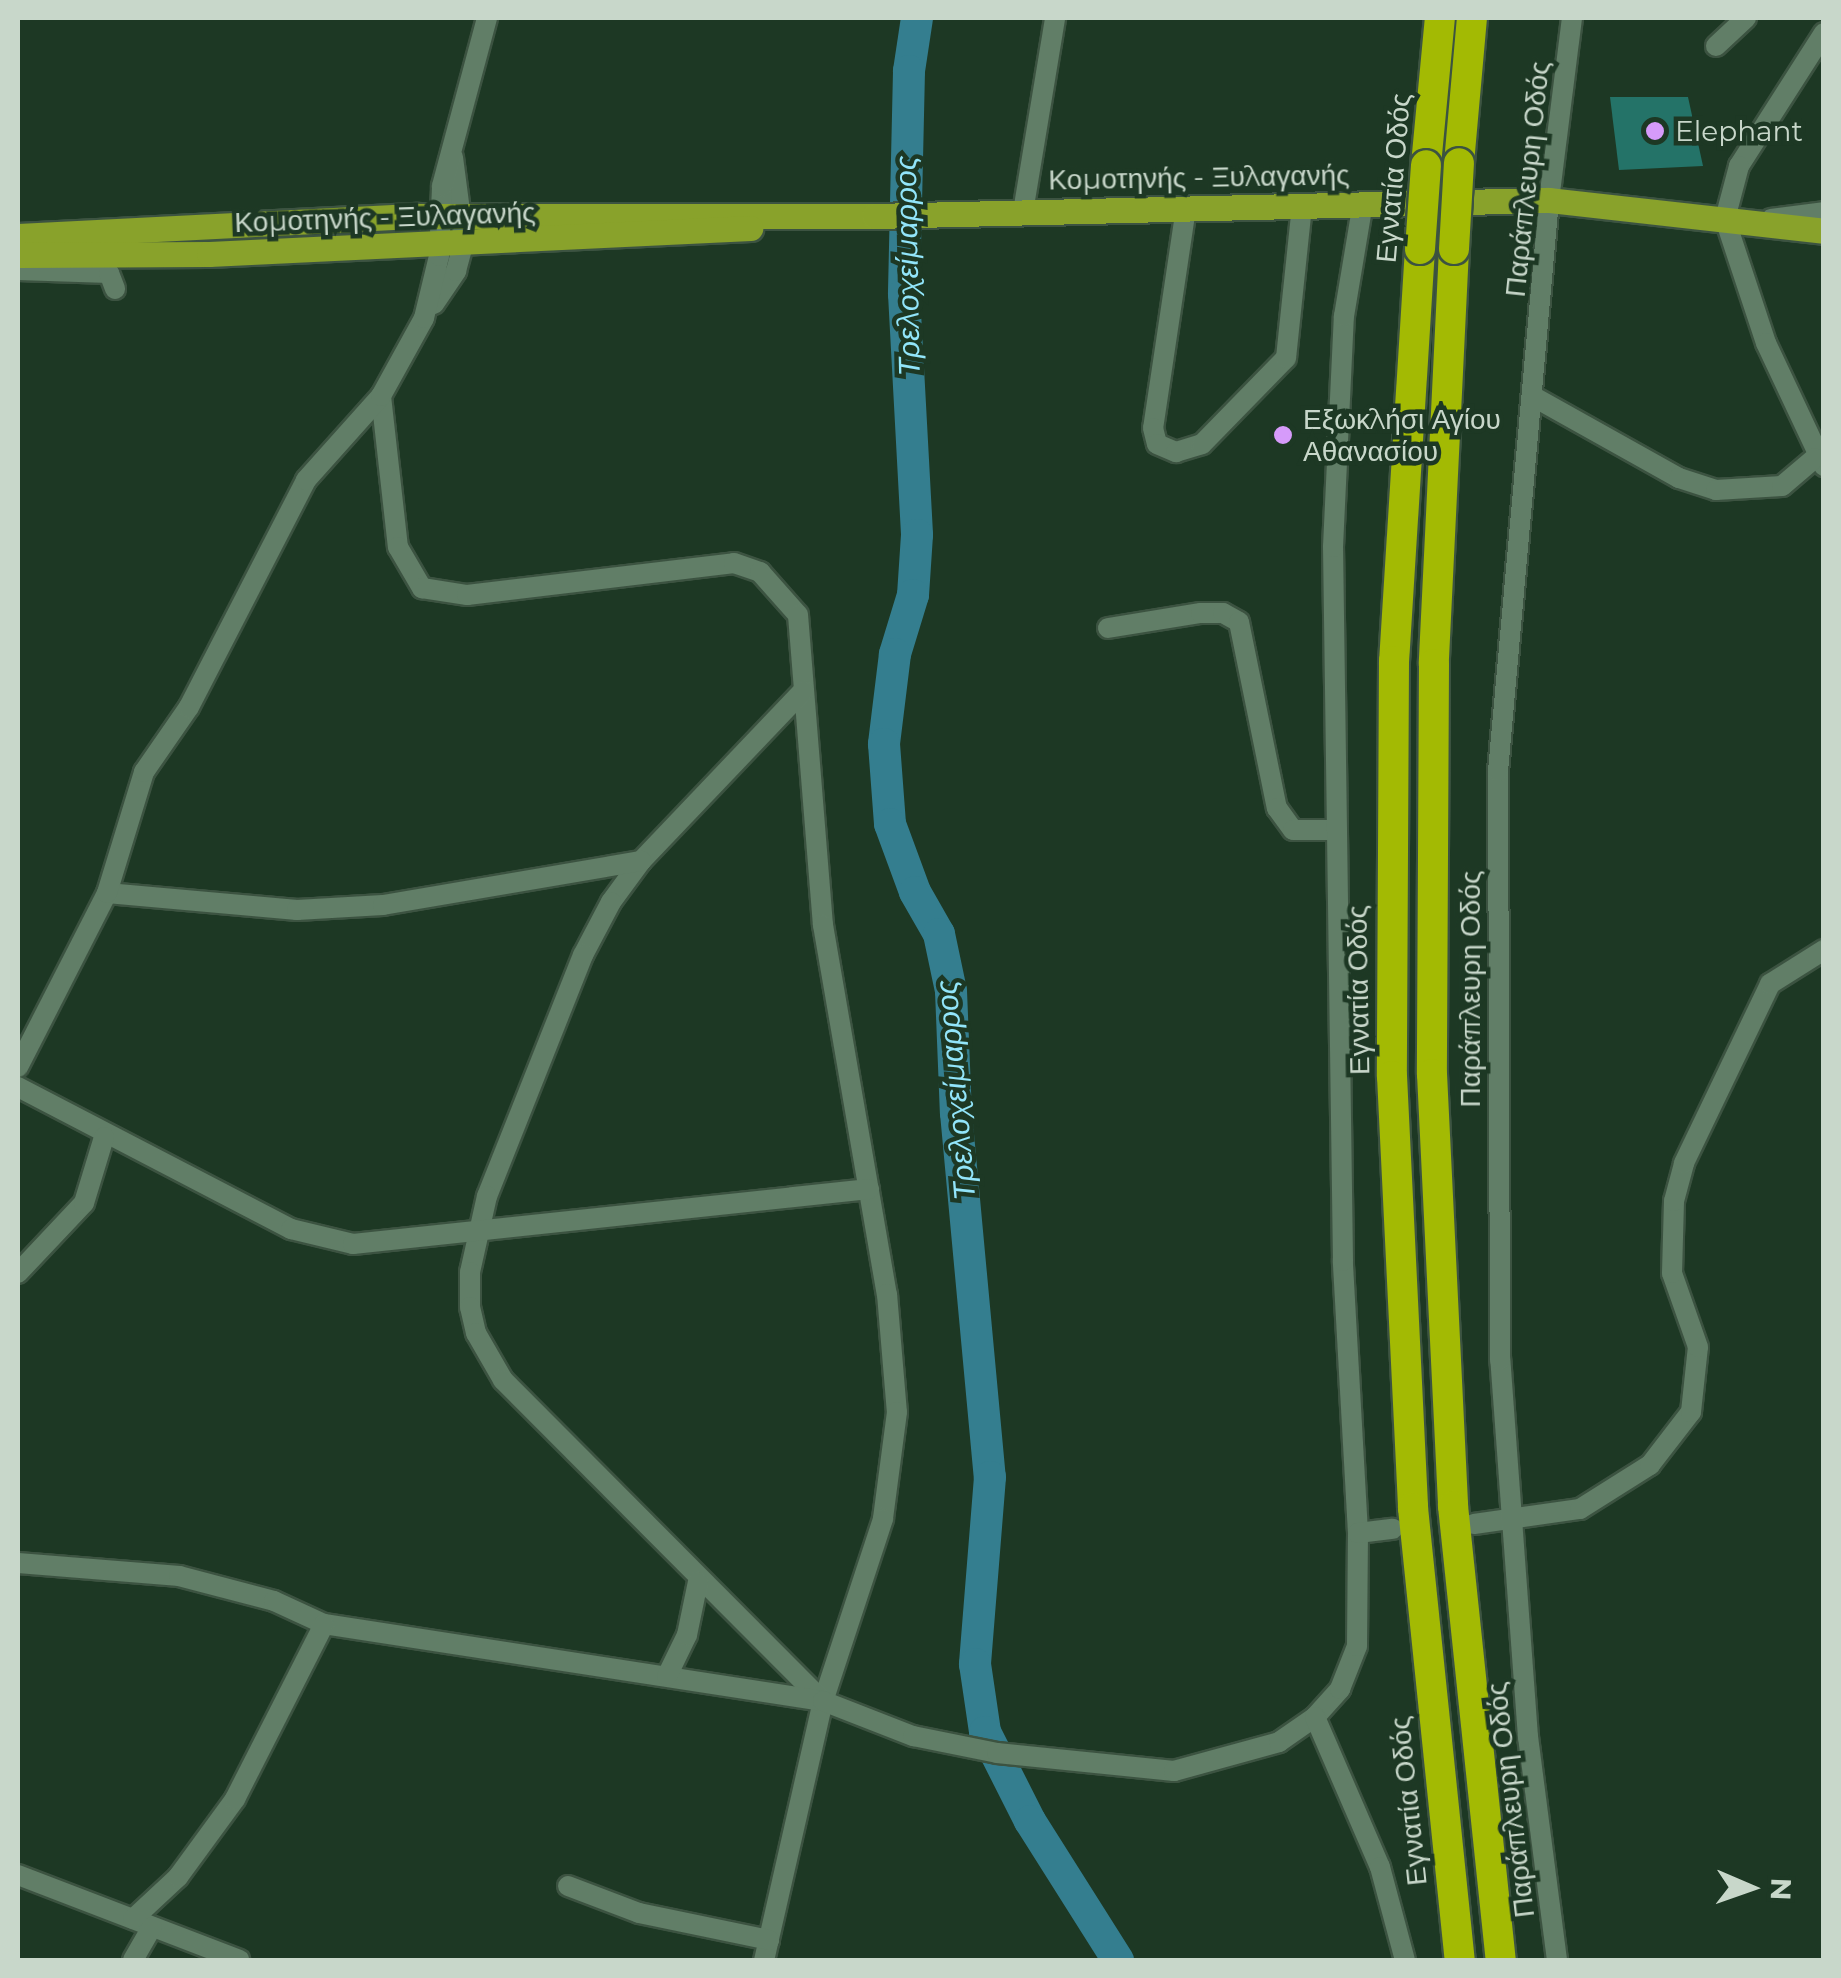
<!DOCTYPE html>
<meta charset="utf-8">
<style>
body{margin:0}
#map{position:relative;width:1841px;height:1978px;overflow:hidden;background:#1d3824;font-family:Montserrat,sans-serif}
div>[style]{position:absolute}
.river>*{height:32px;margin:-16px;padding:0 16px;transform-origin:16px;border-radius:16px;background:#347e8f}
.building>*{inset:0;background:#247368}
.roads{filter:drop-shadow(2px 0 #3c5341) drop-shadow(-2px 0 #3c5341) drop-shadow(0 2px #3c5341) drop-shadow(0 -2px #3c5341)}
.minor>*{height:20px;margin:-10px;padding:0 10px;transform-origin:10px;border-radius:10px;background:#617e67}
.major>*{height:25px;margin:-12.5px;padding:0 12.5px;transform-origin:12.5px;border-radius:12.5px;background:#89a22b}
.highway>*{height:30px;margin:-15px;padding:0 15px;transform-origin:15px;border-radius:15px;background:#a3ba03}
.bridges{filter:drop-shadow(2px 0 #3c5341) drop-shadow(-2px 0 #3c5341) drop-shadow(0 2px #3c5341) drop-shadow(0 -2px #3c5341)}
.highway-bridge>*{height:30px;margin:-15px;padding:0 15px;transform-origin:15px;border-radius:15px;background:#a3ba03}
.dots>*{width:28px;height:28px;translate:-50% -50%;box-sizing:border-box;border:5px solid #1d3824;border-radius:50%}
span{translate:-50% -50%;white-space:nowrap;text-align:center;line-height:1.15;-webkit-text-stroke:9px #1d3824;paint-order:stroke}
.poi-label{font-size:28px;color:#c8d7ca}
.left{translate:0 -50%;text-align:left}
.street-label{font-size:28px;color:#c8d7ca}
.water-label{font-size:30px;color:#92e5fa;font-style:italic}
.frame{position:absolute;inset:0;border:20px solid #c8d7ca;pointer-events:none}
.north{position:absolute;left:1701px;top:1838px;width:100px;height:100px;-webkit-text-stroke:8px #1d3824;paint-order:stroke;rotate:92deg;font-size:28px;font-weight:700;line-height:40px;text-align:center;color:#c8d7ca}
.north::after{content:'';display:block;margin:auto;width:35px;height:45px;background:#c8d7ca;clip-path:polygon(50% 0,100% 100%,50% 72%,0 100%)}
</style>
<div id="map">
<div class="river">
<div style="left:917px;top:18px;width:54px;rotate:98.6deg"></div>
<div style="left:909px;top:71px;width:223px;rotate:91.3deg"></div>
<div style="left:904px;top:294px;width:241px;rotate:86.9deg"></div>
<div style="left:917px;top:535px;width:60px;rotate:93.8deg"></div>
<div style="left:913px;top:595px;width:62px;rotate:107deg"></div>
<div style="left:895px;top:654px;width:91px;rotate:97deg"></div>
<div style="left:884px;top:744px;width:80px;rotate:85.7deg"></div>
<div style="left:890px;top:824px;width:72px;rotate:69.8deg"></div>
<div style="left:915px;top:892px;width:48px;rotate:60.3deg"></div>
<div style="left:939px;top:934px;width:58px;rotate:78.1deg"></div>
<div style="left:951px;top:991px;width:122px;rotate:87.7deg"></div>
<div style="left:956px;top:1113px;width:366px;rotate:84.7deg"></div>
<div style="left:990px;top:1477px;width:188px;rotate:94.6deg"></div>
<div style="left:975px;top:1664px;width:69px;rotate:81.6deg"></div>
<div style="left:985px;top:1732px;width:100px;rotate:63.2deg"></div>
<div style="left:1030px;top:1821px;width:165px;rotate:57.7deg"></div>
</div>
<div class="building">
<div style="clip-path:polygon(1610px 97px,1688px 97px,1703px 166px,1619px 170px)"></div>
</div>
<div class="roads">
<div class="minor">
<div style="left:1824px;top:33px;width:158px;rotate:122.6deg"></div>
<div style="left:1739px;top:166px;width:55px;rotate:104.8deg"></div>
<div style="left:1725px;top:219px;width:131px;rotate:71.7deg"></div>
<div style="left:1766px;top:343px;width:136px;rotate:64.8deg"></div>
<div style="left:1716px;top:46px;width:41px;rotate:-43deg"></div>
<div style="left:1186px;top:208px;width:222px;rotate:98.5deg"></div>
<div style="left:1153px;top:428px;width:16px;rotate:76deg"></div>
<div style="left:1157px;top:444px;width:21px;rotate:23deg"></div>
<div style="left:1176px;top:452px;width:27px;rotate:-17deg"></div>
<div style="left:1202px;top:444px;width:120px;rotate:-45.7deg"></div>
<div style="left:1286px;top:358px;width:154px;rotate:-84deg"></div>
<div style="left:1023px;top:212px;width:197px;rotate:-80.6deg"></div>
<div style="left:1771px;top:219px;width:53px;rotate:-7.5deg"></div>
<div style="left:18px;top:270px;width:91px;rotate:1.9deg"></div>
<div style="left:109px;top:273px;width:17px;rotate:69deg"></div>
<div style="left:434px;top:304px;width:40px;rotate:-56deg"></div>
<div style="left:456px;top:271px;width:31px;rotate:-75deg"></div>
<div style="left:464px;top:241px;width:84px;rotate:-97.5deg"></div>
<div style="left:381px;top:396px;width:152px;rotate:83.6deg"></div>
<div style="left:398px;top:547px;width:48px;rotate:59.7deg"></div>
<div style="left:422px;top:588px;width:46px;rotate:8.8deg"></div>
<div style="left:467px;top:595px;width:269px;rotate:-6.8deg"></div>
<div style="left:734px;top:563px;width:28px;rotate:19deg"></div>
<div style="left:760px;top:572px;width:57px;rotate:48.5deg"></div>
<div style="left:798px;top:615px;width:311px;rotate:85.4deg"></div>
<div style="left:823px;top:925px;width:375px;rotate:80.2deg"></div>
<div style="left:887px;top:1294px;width:118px;rotate:85.2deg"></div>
<div style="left:897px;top:1412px;width:108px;rotate:97.5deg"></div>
<div style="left:883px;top:1519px;width:192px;rotate:108.2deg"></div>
<div style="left:823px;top:1701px;width:266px;rotate:102.8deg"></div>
<div style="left:1534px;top:397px;width:166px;rotate:29.2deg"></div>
<div style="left:1679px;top:478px;width:39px;rotate:18deg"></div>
<div style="left:1716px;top:490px;width:66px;rotate:-3.5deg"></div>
<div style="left:1782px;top:486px;width:43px;rotate:-40.3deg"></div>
<div style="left:1108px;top:628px;width:94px;rotate:-9.2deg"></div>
<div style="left:1201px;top:613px;width:22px"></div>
<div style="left:1223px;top:613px;width:18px;rotate:29deg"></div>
<div style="left:1239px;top:622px;width:190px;rotate:78.5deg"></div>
<div style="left:1277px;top:808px;width:27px;rotate:54deg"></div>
<div style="left:1293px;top:830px;width:44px"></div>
<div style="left:803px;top:691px;width:235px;rotate:133.6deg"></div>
<div style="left:641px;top:861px;width:51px;rotate:126.2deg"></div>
<div style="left:611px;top:902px;width:60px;rotate:117.8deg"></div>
<div style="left:583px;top:955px;width:259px;rotate:111.7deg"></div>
<div style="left:487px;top:1196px;width:78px;rotate:102.6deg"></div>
<div style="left:470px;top:1272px;width:35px;rotate:90deg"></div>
<div style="left:470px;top:1307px;width:27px;rotate:77deg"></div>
<div style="left:476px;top:1333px;width:54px;rotate:60.1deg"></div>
<div style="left:503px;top:1380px;width:453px;rotate:45.1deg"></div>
<div style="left:107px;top:893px;width:191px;rotate:5.1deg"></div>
<div style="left:297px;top:910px;width:86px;rotate:-3.3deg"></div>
<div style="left:383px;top:905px;width:262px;rotate:-9.7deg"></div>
<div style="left:18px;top:1067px;width:195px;rotate:-62.9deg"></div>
<div style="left:107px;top:893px;width:127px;rotate:-73deg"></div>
<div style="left:144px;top:772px;width:79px;rotate:-55.3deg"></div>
<div style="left:189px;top:707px;width:255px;rotate:-62.7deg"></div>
<div style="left:306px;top:480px;width:113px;rotate:-48.2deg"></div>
<div style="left:381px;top:396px;width:89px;rotate:-61.1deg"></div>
<div style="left:424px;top:318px;width:64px;rotate:-76.4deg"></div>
<div style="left:439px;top:256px;width:70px;rotate:-87.5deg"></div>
<div style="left:442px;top:186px;width:174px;rotate:-75deg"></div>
<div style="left:18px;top:1087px;width:308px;rotate:27.5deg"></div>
<div style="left:291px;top:1229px;width:64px;rotate:13.6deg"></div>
<div style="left:353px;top:1244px;width:519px;rotate:-6.08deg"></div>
<div style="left:18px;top:1273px;width:96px;rotate:-46.7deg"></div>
<div style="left:84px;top:1203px;width:69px;rotate:-73.1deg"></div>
<div style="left:1474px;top:1524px;width:107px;rotate:-8.1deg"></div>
<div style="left:1580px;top:1509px;width:83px;rotate:-32.2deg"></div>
<div style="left:1650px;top:1465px;width:67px;rotate:-52.3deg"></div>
<div style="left:1691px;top:1412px;width:65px;rotate:-83.9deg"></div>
<div style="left:1698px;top:1347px;width:78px;rotate:-109.4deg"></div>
<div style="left:1672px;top:1273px;width:72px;rotate:-88.4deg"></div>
<div style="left:1674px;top:1201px;width:39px;rotate:-75deg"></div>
<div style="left:1684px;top:1163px;width:199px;rotate:-64.3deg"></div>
<div style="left:1770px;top:984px;width:64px;rotate:-32.2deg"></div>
<div style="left:1358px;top:1533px;width:272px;rotate:-93.2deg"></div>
<div style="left:1343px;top:1261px;width:714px;rotate:-90.8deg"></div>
<div style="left:1333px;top:547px;width:231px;rotate:-87.3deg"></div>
<div style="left:1344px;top:316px;width:115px;rotate:-80.5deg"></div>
<div style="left:18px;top:1563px;width:162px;rotate:4.6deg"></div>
<div style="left:179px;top:1576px;width:98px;rotate:14.7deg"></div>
<div style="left:274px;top:1601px;width:55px;rotate:24.7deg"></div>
<div style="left:324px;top:1624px;width:505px;rotate:8.77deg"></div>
<div style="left:823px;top:1701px;width:97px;rotate:21.3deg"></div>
<div style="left:913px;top:1736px;width:86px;rotate:11.4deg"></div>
<div style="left:997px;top:1753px;width:178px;rotate:5.8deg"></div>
<div style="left:1174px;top:1771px;width:109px;rotate:-15.4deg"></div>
<div style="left:1279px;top:1742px;width:44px;rotate:-34.8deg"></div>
<div style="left:1315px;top:1717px;width:38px;rotate:-48deg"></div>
<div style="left:1340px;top:1689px;width:46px;rotate:-68.4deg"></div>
<div style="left:1357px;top:1646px;width:113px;rotate:-89.5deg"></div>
<div style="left:1358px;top:1533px;width:35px;rotate:-7deg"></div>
<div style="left:667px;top:1676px;width:46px;rotate:-64deg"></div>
<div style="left:687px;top:1635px;width:54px;rotate:-78.3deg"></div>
<div style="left:1315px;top:1717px;width:163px;rotate:66.6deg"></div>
<div style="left:1380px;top:1867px;width:96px;rotate:75deg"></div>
<div style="left:18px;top:1875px;width:237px;rotate:21deg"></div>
<div style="left:568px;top:1886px;width:76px;rotate:20.8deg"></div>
<div style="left:639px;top:1913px;width:133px;rotate:11.7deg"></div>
<div style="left:133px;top:1919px;width:62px;rotate:-43deg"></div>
<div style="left:178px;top:1877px;width:97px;rotate:-53.8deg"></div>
<div style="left:235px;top:1799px;width:196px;rotate:-63deg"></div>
<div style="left:133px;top:1960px;width:38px;rotate:-60deg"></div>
<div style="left:1557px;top:1960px;width:225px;rotate:-97.4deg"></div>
<div style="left:1528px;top:1737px;width:378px;rotate:-94.2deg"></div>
<div style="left:1500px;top:1360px;width:589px;rotate:-90.19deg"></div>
<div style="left:1498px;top:771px;width:573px;rotate:-84.9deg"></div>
<div style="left:1549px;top:200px;width:183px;rotate:-82.8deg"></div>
</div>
<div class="major">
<div style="left:18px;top:236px;width:400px;rotate:-2.9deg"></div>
<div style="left:418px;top:216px;width:456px"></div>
<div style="left:874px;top:216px;width:675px;rotate:-1.36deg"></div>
<div style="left:1549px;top:200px;width:277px;rotate:6.4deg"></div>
<div style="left:18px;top:255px;width:191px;rotate:-0.3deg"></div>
<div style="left:209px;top:254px;width:542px;rotate:-2.75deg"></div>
</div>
<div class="highway">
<div style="left:1459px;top:163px;width:146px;rotate:-84.9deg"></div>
<div style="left:1426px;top:165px;width:148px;rotate:-84.6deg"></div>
<div style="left:1420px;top:249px;width:413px;rotate:93.6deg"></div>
<div style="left:1394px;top:661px;width:415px;rotate:90.3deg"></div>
<div style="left:1392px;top:1076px;width:433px;rotate:87.2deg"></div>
<div style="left:1413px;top:1508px;width:454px;rotate:84.1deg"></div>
<div style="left:1454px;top:249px;width:415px;rotate:92.8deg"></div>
<div style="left:1434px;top:664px;width:410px;rotate:90.3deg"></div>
<div style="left:1432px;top:1074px;width:433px;rotate:87.2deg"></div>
<div style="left:1453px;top:1506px;width:457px;rotate:84deg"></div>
</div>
</div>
<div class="bridges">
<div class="highway-bridge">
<div style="left:1420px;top:249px;width:84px;rotate:-85.9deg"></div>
<div style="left:1454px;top:249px;width:86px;rotate:-86.7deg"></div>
</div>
</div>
<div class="dots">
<div style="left:1655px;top:131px;background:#d69bfa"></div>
<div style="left:1283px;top:435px;background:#d69bfa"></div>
</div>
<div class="poi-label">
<span class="left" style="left:1675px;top:131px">Elephant</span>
<span class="left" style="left:1303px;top:435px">Εξωκλήσι Αγίου<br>Αθανασίου</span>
</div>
<div class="street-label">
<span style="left:1199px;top:177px;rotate:-1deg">Κομοτηνής - Ξυλαγανής</span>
<span style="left:1393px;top:178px;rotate:-85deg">Εγνατία Οδός</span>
<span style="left:1527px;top:179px;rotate:-84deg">Παράπλευρη Οδός</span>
<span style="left:385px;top:217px;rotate:-2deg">Κομοτηνής - Ξυλαγανής</span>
<span style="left:1470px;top:989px;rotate:-90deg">Παράπλευρη Οδός</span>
<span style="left:1358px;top:990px;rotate:-91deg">Εγνατία Οδός</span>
<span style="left:1510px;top:1800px;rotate:-97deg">Παράπλευρη Οδός</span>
<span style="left:1408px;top:1801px;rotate:-96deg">Εγνατία Οδός</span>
</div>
<div class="water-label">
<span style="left:908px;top:266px;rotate:-91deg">Τρελοχείμαρρος</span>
<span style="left:956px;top:1090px;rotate:-95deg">Τρελοχείμαρρος</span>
</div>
<div class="frame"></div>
<div class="north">N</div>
</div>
